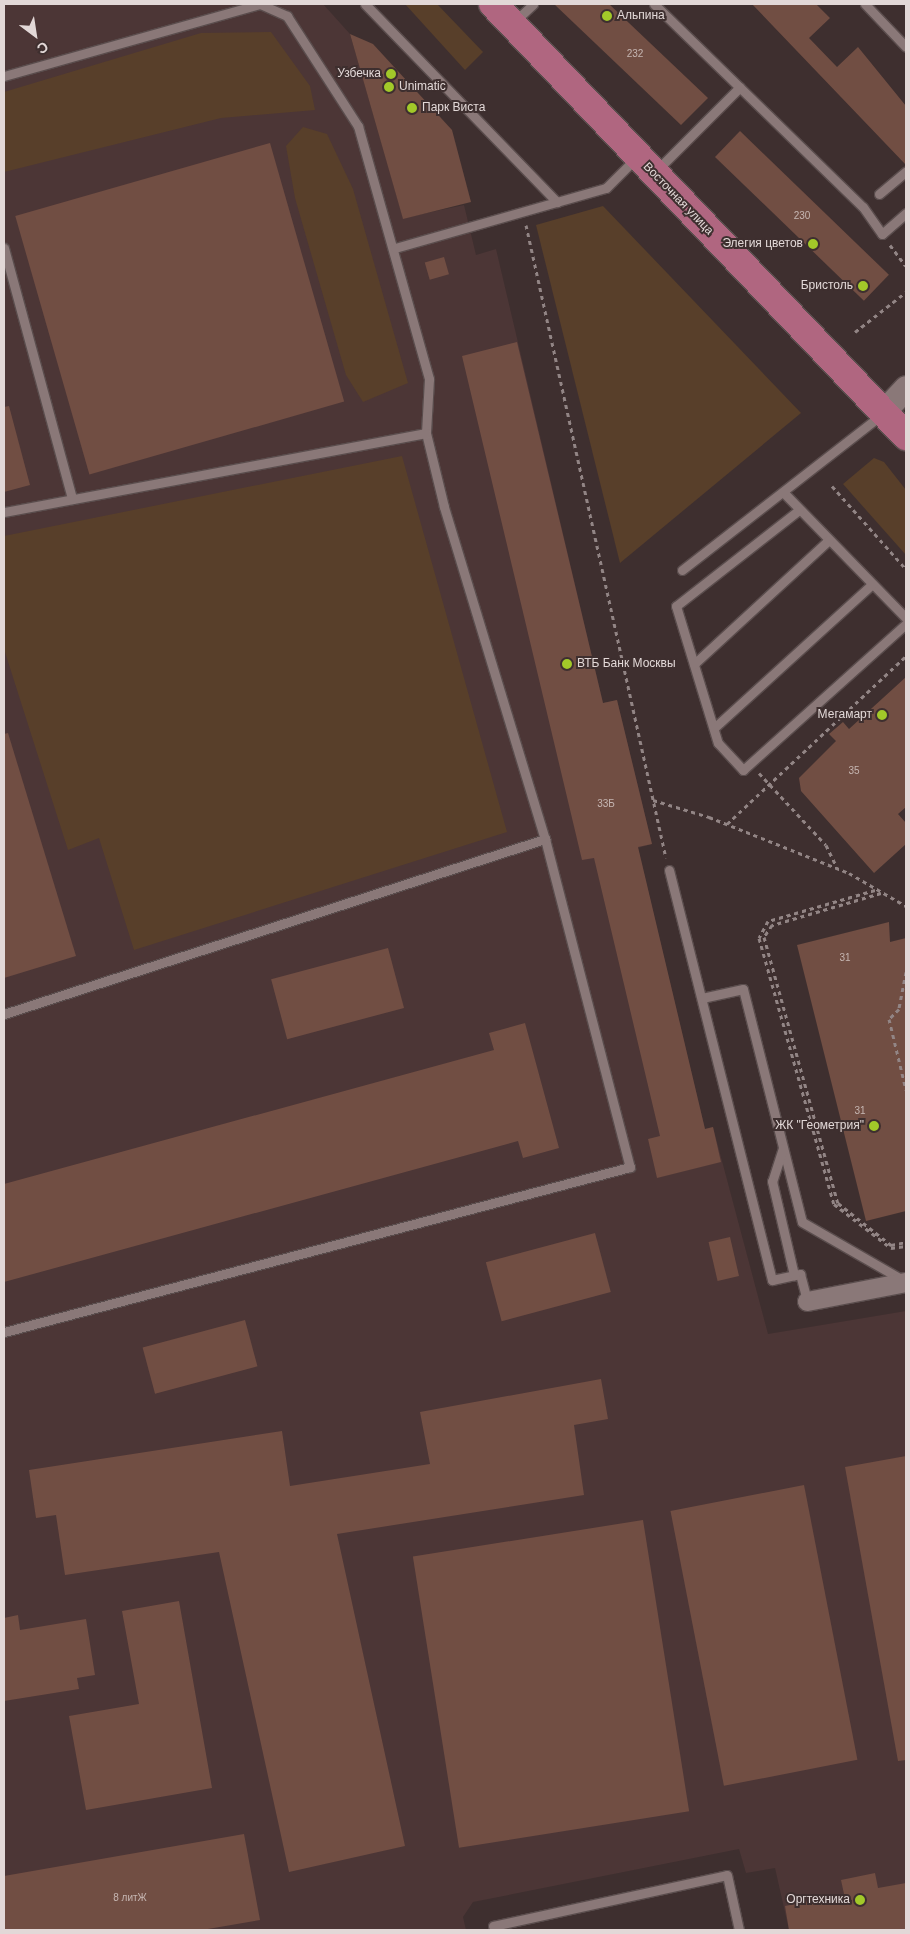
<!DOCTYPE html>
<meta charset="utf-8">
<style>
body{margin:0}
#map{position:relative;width:910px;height:1934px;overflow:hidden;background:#3e2f2f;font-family:Helvetica,sans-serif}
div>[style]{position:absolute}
.built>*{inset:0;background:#4c3636}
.green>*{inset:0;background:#583f2a}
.building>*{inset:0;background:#714e43;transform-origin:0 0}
.path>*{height:3px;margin-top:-1.5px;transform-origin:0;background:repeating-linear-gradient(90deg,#928585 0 4px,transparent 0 8px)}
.roads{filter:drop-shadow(1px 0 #5a4d4d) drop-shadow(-1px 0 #5a4d4d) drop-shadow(0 1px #5a4d4d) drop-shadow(0 -1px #5a4d4d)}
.service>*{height:9px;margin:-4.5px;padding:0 4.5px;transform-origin:4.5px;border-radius:4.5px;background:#8a7878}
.minor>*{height:19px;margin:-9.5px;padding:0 9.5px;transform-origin:9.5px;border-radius:9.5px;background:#8a7878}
.tertiary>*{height:24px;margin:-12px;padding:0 12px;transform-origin:12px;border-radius:12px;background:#8a7878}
.primary>*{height:28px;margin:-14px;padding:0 14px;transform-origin:14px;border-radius:14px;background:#b06680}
.dots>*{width:14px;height:14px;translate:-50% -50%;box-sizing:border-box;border:2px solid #3e2f2f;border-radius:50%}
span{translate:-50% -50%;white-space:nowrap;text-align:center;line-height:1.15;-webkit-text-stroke:4px #3e2f2f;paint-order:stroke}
.number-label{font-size:10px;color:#c6b6b2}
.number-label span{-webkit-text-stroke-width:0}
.poi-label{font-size:12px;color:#e2d8d7}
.left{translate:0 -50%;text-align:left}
.right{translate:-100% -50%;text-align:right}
.street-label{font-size:12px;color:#e2d8d7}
.frame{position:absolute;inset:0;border:5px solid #e2d8d7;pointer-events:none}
.north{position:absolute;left:10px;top:10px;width:50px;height:50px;-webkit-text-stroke:4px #3e2f2f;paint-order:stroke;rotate:149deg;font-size:14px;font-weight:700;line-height:20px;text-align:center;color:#e2d8d7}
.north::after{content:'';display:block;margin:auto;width:18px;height:22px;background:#e2d8d7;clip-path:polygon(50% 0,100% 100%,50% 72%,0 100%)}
</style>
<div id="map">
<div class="built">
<div style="clip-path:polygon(4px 4px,323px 4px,350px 34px,403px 218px,464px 205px,476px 255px,496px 249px,603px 703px,617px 700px,652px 844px,638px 848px,705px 1129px,713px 1127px,768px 1334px,906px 1311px,906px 1930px,789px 1930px,775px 1868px,746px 1873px,739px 1849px,473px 1902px,463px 1917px,466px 1930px,4px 1930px)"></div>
</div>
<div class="green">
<div style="clip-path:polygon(405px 4px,437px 4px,483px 52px,465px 70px)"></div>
<div style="clip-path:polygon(271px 32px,310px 86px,315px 110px,221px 118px,4px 172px,4px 92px,201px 33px)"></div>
<div style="clip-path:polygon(303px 127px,327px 134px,353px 189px,408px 383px,363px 402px,346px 375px,295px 198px,286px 146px)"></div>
<div style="clip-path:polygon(603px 206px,801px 413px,620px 563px,536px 225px)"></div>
<div style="clip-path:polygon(402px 456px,507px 832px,134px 950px,99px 838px,68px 850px,4px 649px,4px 536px)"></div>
<div style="clip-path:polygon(874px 458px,884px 462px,906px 490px,906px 555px,843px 484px)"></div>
</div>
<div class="building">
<div style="clip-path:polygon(554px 4px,609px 4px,708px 98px,681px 125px)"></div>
<div style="clip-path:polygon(752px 4px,816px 4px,830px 18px,809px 38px,837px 67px,858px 47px,906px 106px,906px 165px)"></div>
<div style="clip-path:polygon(350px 34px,373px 44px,452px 130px,471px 202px,403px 219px)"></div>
<div style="left:740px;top:131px;width:207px;height:36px;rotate:44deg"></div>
<div style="left:270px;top:143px;width:269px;height:265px;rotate:74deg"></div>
<div style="left:444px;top:257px;width:18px;height:20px;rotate:74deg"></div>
<div style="clip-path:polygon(517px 342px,603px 703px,617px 700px,652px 844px,638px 847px,705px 1129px,713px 1127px,721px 1162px,657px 1178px,648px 1139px,660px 1136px,594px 858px,582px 860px,462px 356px)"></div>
<div style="clip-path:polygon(9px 406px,30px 485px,4px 492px,4px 407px)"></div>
<div style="clip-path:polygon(906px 677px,906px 807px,898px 814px,906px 823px,906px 844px,874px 873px,801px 791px,799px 778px,836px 741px,829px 734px,843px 722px,849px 729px)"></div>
<div style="clip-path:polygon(8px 733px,76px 956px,4px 978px,4px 734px)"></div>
<div style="clip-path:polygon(889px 922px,890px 942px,906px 938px,906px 1211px,866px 1221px,797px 945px)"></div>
<div style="left:388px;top:948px;width:62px;height:121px;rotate:75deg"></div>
<div style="clip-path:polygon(525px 1023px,559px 1148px,523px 1158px,518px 1141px,4px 1282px,4px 1184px,494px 1050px,489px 1033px)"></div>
<div style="left:595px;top:1233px;width:61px;height:113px;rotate:75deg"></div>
<div style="left:730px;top:1237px;width:40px;height:22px;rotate:77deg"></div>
<div style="left:245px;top:1320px;width:48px;height:106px;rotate:75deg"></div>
<div style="clip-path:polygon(601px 1379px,608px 1419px,574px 1425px,584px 1495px,337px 1534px,405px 1846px,289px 1872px,219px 1552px,65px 1575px,56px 1515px,36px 1518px,29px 1470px,282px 1431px,290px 1486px,430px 1464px,420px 1412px)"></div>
<div style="clip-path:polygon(906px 1456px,906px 1760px,898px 1761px,845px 1467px)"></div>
<div style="left:804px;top:1485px;width:280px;height:136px;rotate:79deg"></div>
<div style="left:643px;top:1520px;width:295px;height:233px;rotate:81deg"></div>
<div style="clip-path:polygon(179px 1601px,212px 1788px,86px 1810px,69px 1716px,139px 1704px,122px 1611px)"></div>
<div style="clip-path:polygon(18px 1615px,20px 1630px,86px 1619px,95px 1675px,77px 1678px,79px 1689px,4px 1701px,4px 1618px)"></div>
<div style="clip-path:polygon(244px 1834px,260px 1920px,202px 1930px,4px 1930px,4px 1876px)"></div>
<div style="clip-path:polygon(875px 1873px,878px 1888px,906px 1883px,906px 1930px,789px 1930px,785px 1906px,844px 1894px,841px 1880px)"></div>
</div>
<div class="path">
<div style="left:526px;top:225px;width:648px;rotate:77.53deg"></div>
<div style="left:890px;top:245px;width:26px;rotate:53deg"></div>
<div style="left:855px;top:332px;width:65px;rotate:-38.1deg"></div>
<div style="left:832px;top:486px;width:111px;rotate:48.3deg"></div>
<div style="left:759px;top:773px;width:98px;rotate:47.1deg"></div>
<div style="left:826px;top:845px;width:25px;rotate:64deg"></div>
<div style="left:653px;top:800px;width:59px;rotate:16.9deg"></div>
<div style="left:709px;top:817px;width:151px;rotate:21.8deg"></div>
<div style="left:849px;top:873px;width:66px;rotate:30.1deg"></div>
<div style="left:727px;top:824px;width:245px;rotate:-43.2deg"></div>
<div style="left:875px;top:890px;width:111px;rotate:163.8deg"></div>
<div style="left:768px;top:921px;width:19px;rotate:118deg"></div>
<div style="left:759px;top:938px;width:276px;rotate:74.3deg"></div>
<div style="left:834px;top:1204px;width:72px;rotate:37.7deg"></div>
<div style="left:891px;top:1248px;width:15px;rotate:-8deg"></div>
<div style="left:881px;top:893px;width:114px;rotate:163.6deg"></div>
<div style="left:772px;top:925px;width:14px;rotate:124deg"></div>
<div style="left:764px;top:937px;width:276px;rotate:74.5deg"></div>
<div style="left:838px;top:1203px;width:68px;rotate:38.4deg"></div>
<div style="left:891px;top:1245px;width:15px;rotate:-11deg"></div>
<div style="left:906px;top:972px;width:38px;rotate:101deg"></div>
<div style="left:899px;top:1009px;width:14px;rotate:135deg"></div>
<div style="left:889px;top:1019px;width:73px;rotate:76.5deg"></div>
</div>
<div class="roads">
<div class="service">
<div style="left:365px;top:4px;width:276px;rotate:45.9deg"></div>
<div style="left:654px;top:4px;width:291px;rotate:44.2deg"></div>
<div style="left:863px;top:207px;width:33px;rotate:55deg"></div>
<div style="left:882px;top:234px;width:32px;rotate:-41deg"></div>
<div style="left:865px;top:4px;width:59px;rotate:46.4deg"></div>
<div style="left:514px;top:22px;width:26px;rotate:-43deg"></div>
<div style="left:4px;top:76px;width:266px;rotate:-15.7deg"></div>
<div style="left:260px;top:4px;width:30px;rotate:24deg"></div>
<div style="left:287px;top:16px;width:131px;rotate:57.2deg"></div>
<div style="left:358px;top:126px;width:263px;rotate:74.3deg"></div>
<div style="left:429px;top:379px;width:54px;rotate:93.2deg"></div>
<div style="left:426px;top:433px;width:76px;rotate:76.3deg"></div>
<div style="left:444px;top:507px;width:347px;rotate:73.1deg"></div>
<div style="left:545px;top:839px;width:339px;rotate:75.5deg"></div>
<div style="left:630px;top:1167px;width:647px;rotate:165.23deg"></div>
<div style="left:657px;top:170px;width:117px;rotate:-45deg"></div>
<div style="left:879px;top:194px;width:35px;rotate:-40deg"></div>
<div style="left:4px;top:248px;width:260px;rotate:74.8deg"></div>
<div style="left:395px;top:248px;width:219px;rotate:-15.9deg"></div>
<div style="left:606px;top:188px;width:44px;rotate:-45deg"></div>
<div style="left:785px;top:494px;width:173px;rotate:45.7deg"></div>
<div style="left:799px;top:510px;width:156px;rotate:142deg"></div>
<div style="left:676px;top:606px;width:143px;rotate:73deg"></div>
<div style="left:718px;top:743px;width:37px;rotate:47deg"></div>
<div style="left:743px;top:770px;width:219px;rotate:-41.9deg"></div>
<div style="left:4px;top:512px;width:429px;rotate:-10.6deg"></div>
<div style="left:682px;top:570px;width:252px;rotate:-37.9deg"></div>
<div style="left:694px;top:664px;width:183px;rotate:-42.6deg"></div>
<div style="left:714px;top:728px;width:214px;rotate:-42.3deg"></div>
<div style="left:669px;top:870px;width:423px;rotate:75.9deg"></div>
<div style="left:772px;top:1280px;width:29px;rotate:-12deg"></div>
<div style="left:800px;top:1274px;width:28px;rotate:75deg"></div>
<div style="left:702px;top:998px;width:42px;rotate:-12.4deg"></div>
<div style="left:743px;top:989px;width:240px;rotate:75.8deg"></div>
<div style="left:802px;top:1222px;width:116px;rotate:29.9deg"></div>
<div style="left:4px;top:1014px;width:569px;rotate:-17.93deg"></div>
<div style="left:783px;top:1148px;width:35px;rotate:108deg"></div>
<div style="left:772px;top:1181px;width:97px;rotate:76.8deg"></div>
<div style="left:493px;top:1926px;width:239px;rotate:-12.3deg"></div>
<div style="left:727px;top:1875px;width:56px;rotate:77.7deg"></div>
</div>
<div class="minor">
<div style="left:807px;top:1301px;width:101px;rotate:-10.9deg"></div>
</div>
<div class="tertiary">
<div style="left:883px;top:413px;width:34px;rotate:-47deg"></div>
</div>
<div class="primary">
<div style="left:493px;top:4px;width:598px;rotate:46.29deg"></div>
</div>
</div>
<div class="dots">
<div style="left:607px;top:16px;background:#a2c929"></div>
<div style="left:391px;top:74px;background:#a2c929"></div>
<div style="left:389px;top:87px;background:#a2c929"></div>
<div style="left:412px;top:108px;background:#a2c929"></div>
<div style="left:813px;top:244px;background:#a2c929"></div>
<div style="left:863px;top:286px;background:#a2c929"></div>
<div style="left:567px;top:664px;background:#a2c929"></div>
<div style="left:882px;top:715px;background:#a2c929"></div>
<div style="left:874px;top:1126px;background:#a2c929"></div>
<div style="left:860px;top:1900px;background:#a2c929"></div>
</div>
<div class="number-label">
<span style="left:635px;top:54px">232</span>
<span style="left:802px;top:216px">230</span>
<span style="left:854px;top:771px">35</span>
<span style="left:606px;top:804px">33Б</span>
<span style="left:845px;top:958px">31</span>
<span style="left:860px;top:1111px">31</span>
<span style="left:130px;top:1898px">8 литЖ</span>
</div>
<div class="poi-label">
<span class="left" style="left:617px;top:16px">Альпина</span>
<span class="right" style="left:381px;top:74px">Узбечка</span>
<span class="left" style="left:399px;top:87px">Unimatic</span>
<span class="left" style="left:422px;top:108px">Парк Виста</span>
<span class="right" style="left:803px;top:244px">Элегия цветов</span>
<span class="right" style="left:853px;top:286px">Бристоль</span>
<span class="left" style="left:577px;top:664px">ВТБ Банк Москвы</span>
<span class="right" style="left:872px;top:715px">Мегамарт</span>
<span class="right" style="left:864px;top:1126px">ЖК "Геометрия"</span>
<span class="right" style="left:850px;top:1900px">Оргтехника</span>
</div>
<div class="street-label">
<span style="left:678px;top:199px;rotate:46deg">Восточная улица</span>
</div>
<div class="frame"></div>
<div class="north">С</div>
</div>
